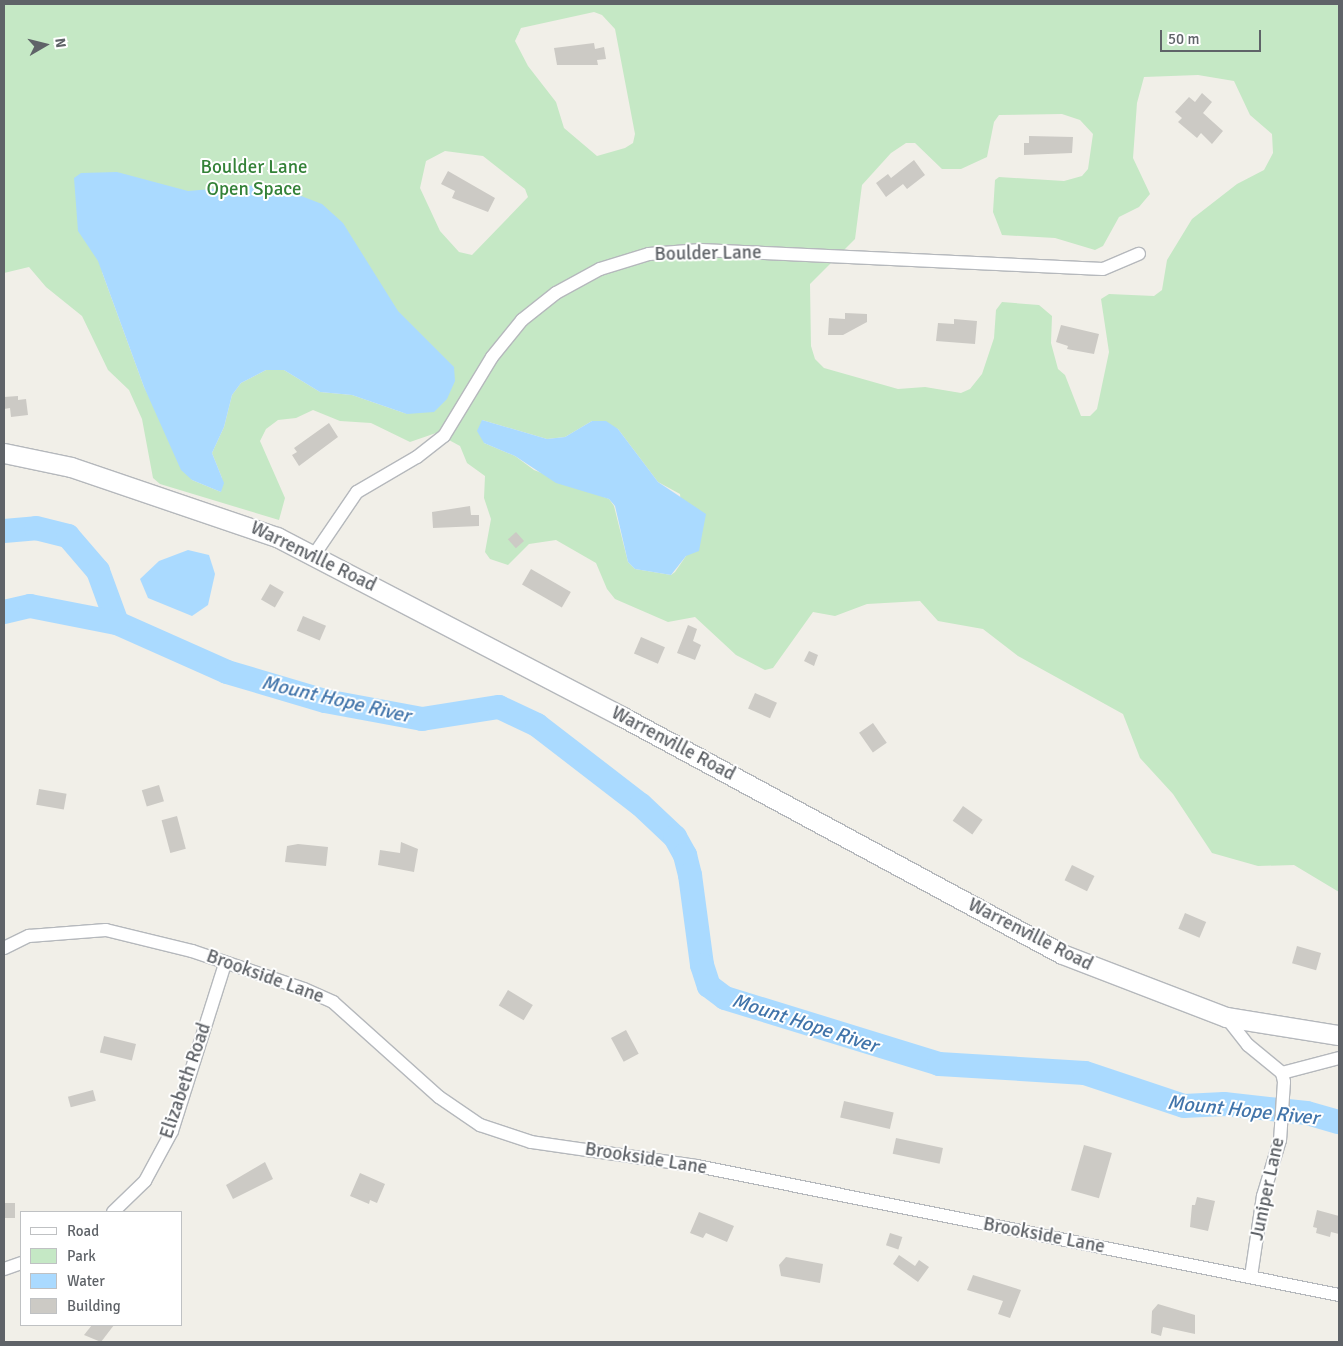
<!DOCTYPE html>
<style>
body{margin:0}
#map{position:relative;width:1343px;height:1346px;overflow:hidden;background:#f1efe8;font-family:Signika,sans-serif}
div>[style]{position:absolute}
.green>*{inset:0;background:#c5e8c5}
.water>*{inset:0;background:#aadaff}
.river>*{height:24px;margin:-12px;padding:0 12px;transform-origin:12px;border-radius:12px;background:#aadaff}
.building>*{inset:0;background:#cccac5;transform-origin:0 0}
.roads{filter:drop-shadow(1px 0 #b5b8bc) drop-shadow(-1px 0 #b5b8bc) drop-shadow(0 1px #b5b8bc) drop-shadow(0 -1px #b5b8bc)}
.minor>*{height:12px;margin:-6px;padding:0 6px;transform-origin:6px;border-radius:6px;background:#fff}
.secondary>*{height:19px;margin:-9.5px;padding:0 9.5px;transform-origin:9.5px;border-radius:9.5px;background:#fff}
span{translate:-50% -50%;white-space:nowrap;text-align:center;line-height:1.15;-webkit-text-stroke:4px #fff;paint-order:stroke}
.park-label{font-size:19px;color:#348238}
.street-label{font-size:19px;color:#5f6368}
.water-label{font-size:20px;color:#4174aa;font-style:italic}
.frame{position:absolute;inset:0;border:5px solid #5f6368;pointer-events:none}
.legend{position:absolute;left:20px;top:1211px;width:162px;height:115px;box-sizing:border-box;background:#fff;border:1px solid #bfc1c3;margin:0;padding:6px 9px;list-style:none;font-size:15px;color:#5f6368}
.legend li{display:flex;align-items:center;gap:10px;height:25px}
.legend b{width:25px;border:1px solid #bfc1c3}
.north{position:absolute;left:20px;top:20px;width:50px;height:50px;-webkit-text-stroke:4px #fff;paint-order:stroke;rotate:82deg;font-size:14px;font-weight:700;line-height:20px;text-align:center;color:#5f6368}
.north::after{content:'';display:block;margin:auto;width:18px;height:22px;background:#5f6368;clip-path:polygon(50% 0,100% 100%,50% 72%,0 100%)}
.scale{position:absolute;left:1160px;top:30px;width:101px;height:22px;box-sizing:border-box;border:2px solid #5f6368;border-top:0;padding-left:6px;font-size:15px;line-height:18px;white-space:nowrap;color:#5f6368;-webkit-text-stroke:4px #fff;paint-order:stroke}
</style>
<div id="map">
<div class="green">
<div style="clip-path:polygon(evenodd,4px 4px,1339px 4px,1339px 892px,1294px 865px,1258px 866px,1212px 853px,1173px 794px,1140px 758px,1123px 714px,1018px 656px,983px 629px,938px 621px,920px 601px,867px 604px,835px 616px,813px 612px,773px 668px,765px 670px,736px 655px,695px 617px,668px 622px,615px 599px,607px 589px,596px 563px,556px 540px,529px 544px,508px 565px,490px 559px,485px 552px,491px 519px,484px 498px,485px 476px,467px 463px,460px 446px,436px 433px,410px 442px,371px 423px,340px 421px,313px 410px,296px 418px,278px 420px,266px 429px,260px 441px,285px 498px,279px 520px,160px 484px,153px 478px,142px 419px,129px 390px,108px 370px,82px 316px,46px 287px,29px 267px,4px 273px,4px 4px,594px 12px,602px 15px,615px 29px,635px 134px,633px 143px,625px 148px,597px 156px,564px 128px,556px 102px,528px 66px,515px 41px,521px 28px,594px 12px,4px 4px,1198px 75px,1234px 81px,1250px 115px,1272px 134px,1273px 153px,1264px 170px,1237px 184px,1192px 219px,1167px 260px,1162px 290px,1154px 296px,1109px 294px,1101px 299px,1109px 352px,1097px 409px,1090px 416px,1081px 416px,1065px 375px,1058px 369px,1051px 343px,1052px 316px,1039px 305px,1002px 302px,996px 310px,994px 338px,982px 374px,970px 389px,961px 393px,925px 387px,898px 389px,824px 368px,815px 359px,811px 346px,810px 284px,855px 239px,862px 185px,891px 153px,906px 143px,915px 143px,942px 169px,961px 169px,987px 157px,994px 122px,999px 115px,1062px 114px,1080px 120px,1093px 134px,1088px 169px,1082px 176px,1064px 181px,999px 177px,995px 180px,993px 212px,1002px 235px,1055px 238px,1095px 250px,1103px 246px,1119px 217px,1139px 207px,1150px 194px,1133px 158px,1137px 103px,1144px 77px,1198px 75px,4px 4px,445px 151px,483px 156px,525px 189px,528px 197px,472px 255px,459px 252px,440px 231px,420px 188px,426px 161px,445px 151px,4px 4px,102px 272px,407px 414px,352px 395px,320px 392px,284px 370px,266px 370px,241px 383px,232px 395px,224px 427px,212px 453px,222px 478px,221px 492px,192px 480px,144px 387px,102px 272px,4px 4px,482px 420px,547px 439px,565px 437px,592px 421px,618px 429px,658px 482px,680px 494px,686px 556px,675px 572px,671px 575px,635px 569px,628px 562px,614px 506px,609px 499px,534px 470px,515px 456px,484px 443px,482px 420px)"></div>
</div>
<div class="water">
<div style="clip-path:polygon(117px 172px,188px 191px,270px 184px,322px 204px,343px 223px,398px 311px,454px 367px,455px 381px,447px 399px,434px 412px,407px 414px,352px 395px,320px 392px,284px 370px,266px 370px,241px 383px,232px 395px,224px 427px,212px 453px,224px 483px,221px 492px,192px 480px,181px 470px,144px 387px,98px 261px,78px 231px,74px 178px,81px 173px)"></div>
<div style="clip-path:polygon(482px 420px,547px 439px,565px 437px,592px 421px,606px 421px,618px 429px,658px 482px,706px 514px,699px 551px,686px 556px,671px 575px,635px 569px,628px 562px,615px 506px,609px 499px,556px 483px,515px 456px,484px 443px,477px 431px)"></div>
<div style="clip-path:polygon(188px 550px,209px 555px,215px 574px,208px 605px,192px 616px,148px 598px,140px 579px,159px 561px)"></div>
</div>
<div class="river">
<div style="left:4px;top:531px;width:32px;rotate:-5deg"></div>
<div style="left:36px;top:528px;width:33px;rotate:14deg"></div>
<div style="left:68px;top:536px;width:46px;rotate:49.4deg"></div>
<div style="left:98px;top:571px;width:55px;rotate:69.9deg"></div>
<div style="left:117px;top:623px;width:120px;rotate:24deg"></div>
<div style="left:227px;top:672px;width:102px;rotate:16.5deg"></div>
<div style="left:325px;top:701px;width:99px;rotate:10.5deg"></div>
<div style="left:422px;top:719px;width:78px;rotate:-8.9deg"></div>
<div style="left:499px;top:707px;width:42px;rotate:25.3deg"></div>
<div style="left:537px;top:725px;width:131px;rotate:37.6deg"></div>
<div style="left:641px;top:805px;width:47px;rotate:43.3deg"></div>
<div style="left:675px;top:837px;width:21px;rotate:61deg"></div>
<div style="left:685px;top:855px;width:21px;rotate:76deg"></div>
<div style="left:690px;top:875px;width:91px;rotate:82.4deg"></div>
<div style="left:702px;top:965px;width:22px;rotate:72deg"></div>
<div style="left:709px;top:986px;width:20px;rotate:37deg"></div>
<div style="left:725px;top:998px;width:224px;rotate:17.1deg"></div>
<div style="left:939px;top:1064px;width:146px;rotate:3.5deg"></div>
<div style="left:1085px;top:1073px;width:104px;rotate:18.4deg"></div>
<div style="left:1184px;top:1106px;width:40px;rotate:-2.9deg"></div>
<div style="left:1224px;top:1104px;width:83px;rotate:6.2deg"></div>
<div style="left:1307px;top:1113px;width:33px;rotate:16deg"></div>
<div style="left:4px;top:612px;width:27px;rotate:-13deg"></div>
<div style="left:30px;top:606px;width:89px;rotate:11.1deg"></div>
</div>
<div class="building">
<div style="clip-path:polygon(594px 43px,595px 49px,604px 47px,606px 59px,597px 60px,598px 65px,557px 65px,554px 48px)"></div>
<div style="clip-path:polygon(1202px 93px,1212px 102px,1203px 113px,1223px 131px,1212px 144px,1201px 133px,1197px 138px,1178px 122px,1182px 118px,1175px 112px,1189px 97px,1195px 102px)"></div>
<div style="clip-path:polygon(1029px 136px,1073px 137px,1072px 153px,1024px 155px,1024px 143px,1029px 143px)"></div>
<div style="clip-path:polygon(914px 160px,925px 175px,907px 189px,903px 184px,886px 197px,876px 183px,888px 174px,891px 178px)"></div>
<div style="clip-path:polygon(448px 171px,495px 198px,488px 212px,452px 198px,455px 191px,441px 184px)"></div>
<div style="clip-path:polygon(845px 313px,867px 314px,867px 322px,843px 335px,828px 335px,829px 318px,845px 319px)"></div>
<div style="clip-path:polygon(954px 319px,977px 321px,975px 344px,936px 341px,938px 323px,954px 324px)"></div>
<div style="clip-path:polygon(1061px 325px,1099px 334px,1094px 354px,1067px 349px,1068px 346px,1056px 342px)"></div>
<div style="clip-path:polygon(18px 396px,18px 400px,26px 399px,28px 415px,11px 417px,10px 408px,4px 409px,4px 397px)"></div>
<div style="clip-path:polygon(329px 423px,338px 437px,299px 466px,292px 455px,297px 452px,294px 448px)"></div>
<div style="clip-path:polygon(470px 506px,471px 515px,479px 515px,479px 526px,433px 528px,432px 512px)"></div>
<div style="left:516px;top:532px;width:12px;height:11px;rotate:48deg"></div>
<div style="left:531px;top:569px;width:46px;height:18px;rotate:30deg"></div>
<div style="left:270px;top:584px;width:16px;height:18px;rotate:30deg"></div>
<div style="left:303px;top:616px;width:25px;height:16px;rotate:23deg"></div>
<div style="clip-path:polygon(688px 625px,697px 629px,693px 641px,701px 645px,695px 660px,677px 653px)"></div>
<div style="left:641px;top:637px;width:26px;height:18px;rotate:23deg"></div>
<div style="clip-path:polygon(809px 651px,818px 655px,814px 666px,804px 661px)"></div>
<div style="left:755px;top:693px;width:24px;height:17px;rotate:24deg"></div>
<div style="left:873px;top:723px;width:24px;height:17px;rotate:55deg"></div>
<div style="left:159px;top:785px;width:17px;height:18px;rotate:73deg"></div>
<div style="left:39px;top:789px;width:28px;height:16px;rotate:10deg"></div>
<div style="left:963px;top:806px;width:24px;height:18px;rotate:35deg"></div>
<div style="left:177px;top:816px;width:34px;height:16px;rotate:75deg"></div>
<div style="clip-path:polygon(401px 842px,418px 849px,414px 872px,378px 865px,380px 850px,400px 853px)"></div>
<div style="clip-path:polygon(298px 844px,328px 847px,326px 866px,285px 862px,287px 846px)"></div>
<div style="left:1072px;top:865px;width:25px;height:17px;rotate:26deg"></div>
<div style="left:1185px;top:913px;width:23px;height:17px;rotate:23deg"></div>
<div style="left:1297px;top:946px;width:25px;height:18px;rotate:16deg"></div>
<div style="left:508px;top:990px;width:29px;height:18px;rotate:31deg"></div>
<div style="left:626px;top:1030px;width:27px;height:17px;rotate:62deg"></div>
<div style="left:104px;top:1036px;width:33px;height:17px;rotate:14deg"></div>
<div style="left:93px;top:1090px;width:11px;height:26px;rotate:75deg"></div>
<div style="left:844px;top:1101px;width:51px;height:17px;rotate:13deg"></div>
<div style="left:896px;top:1138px;width:48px;height:16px;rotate:12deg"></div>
<div style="left:1084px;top:1145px;width:29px;height:47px;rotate:16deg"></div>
<div style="clip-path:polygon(265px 1162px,273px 1179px,233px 1199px,226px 1185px)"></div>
<div style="clip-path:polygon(360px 1173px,385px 1184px,377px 1203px,370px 1200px,369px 1204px,350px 1196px)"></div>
<div style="clip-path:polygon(1197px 1197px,1215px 1201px,1208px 1231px,1190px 1227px,1192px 1205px,1195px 1205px)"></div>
<div style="left:4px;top:1203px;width:11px;height:15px"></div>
<div style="clip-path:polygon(1317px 1210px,1339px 1216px,1339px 1234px,1331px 1232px,1330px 1237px,1316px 1233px,1317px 1228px,1313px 1227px)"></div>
<div style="clip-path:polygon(699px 1212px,734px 1226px,727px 1242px,706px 1233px,703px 1238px,690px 1233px)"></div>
<div style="left:890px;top:1233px;width:13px;height:13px;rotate:18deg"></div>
<div style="clip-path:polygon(899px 1255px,915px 1266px,919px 1260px,929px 1267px,918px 1282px,893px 1264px)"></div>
<div style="clip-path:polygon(786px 1257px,823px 1264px,820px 1283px,781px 1276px,779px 1265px)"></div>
<div style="clip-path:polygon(973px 1275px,1021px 1290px,1010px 1318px,998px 1314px,1003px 1301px,967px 1290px)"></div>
<div style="clip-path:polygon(1158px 1304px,1195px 1315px,1195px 1334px,1163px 1327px,1161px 1336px,1151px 1333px,1152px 1311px)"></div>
<div style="clip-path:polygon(92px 1325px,114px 1325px,101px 1342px,84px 1335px)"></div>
</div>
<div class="roads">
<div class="minor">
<div style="left:314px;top:555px;width:76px;rotate:-55.7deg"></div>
<div style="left:357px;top:492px;width:69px;rotate:-30.3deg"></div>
<div style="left:417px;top:457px;width:34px;rotate:-38deg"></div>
<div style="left:444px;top:436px;width:92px;rotate:-58.7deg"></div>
<div style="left:492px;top:357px;width:48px;rotate:-51deg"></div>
<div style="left:522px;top:320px;width:43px;rotate:-38.5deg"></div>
<div style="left:556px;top:293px;width:50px;rotate:-28.6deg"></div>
<div style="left:600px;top:269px;width:51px;rotate:-17deg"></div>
<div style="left:649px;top:254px;width:52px;rotate:-4.4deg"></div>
<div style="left:701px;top:250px;width:402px;rotate:2.7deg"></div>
<div style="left:1103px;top:269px;width:39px;rotate:-23deg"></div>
<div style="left:4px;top:948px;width:28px;rotate:-26deg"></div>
<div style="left:29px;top:936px;width:77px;rotate:-4.5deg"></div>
<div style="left:106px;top:930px;width:89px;rotate:13.7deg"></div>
<div style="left:192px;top:951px;width:118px;rotate:18.7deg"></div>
<div style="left:304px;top:989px;width:32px;rotate:24deg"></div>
<div style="left:333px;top:1002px;width:142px;rotate:41.9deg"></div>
<div style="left:439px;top:1097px;width:50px;rotate:34.3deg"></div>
<div style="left:480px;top:1125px;width:54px;rotate:18.4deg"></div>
<div style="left:531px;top:1142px;width:168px;rotate:8.2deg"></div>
<div style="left:697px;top:1166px;width:655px;rotate:11.36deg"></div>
<div style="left:1226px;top:1017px;width:36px;rotate:52deg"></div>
<div style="left:1248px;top:1045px;width:44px;rotate:39.5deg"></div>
<div style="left:1282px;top:1073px;width:9px;rotate:77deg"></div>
<div style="left:1284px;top:1082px;width:58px;rotate:93.9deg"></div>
<div style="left:1280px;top:1140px;width:59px;rotate:106.9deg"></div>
<div style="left:1263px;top:1196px;width:81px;rotate:98.5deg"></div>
<div style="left:1282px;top:1073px;width:59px;rotate:-14.7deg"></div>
<div style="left:113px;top:1212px;width:45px;rotate:-44.1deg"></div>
<div style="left:145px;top:1181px;width:57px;rotate:-61.6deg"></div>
<div style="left:172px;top:1131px;width:175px;rotate:-72.4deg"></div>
<div style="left:4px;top:1269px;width:18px;rotate:-19deg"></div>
</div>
<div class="secondary">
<div style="left:4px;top:453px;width:68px;rotate:11.8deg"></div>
<div style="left:71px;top:467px;width:218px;rotate:18.8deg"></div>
<div style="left:277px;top:537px;width:388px;rotate:27.5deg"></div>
<div style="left:621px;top:716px;width:501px;rotate:28.35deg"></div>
<div style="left:1062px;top:954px;width:176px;rotate:21deg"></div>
<div style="left:1226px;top:1017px;width:114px;rotate:9.1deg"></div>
</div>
</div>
<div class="park-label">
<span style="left:254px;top:179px">Boulder Lane<br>Open Space</span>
</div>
<div class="street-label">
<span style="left:708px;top:254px;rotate:-1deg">Boulder Lane</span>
<span style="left:313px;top:557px;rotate:26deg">Warrenville Road</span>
<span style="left:673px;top:744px;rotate:28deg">Warrenville Road</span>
<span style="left:1030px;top:935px;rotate:27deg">Warrenville Road</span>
<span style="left:265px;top:977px;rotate:20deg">Brookside Lane</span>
<span style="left:186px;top:1081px;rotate:-71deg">Elizabeth Road</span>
<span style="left:646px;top:1159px;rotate:9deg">Brookside Lane</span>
<span style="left:1268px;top:1189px;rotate:-78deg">Juniper Lane</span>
<span style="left:1044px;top:1236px;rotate:11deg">Brookside Lane</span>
</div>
<div class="water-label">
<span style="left:336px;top:699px;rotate:13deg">Mount Hope River</span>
<span style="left:805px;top:1023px;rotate:18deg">Mount Hope River</span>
<span style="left:1243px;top:1110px;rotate:6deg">Mount Hope River</span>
</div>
<div class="frame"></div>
<ul class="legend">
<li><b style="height:6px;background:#fff"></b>Road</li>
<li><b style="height:14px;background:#c5e8c5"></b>Park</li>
<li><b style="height:14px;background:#aadaff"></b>Water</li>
<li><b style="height:14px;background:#cccac5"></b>Building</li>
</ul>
<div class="north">N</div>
<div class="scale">50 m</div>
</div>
